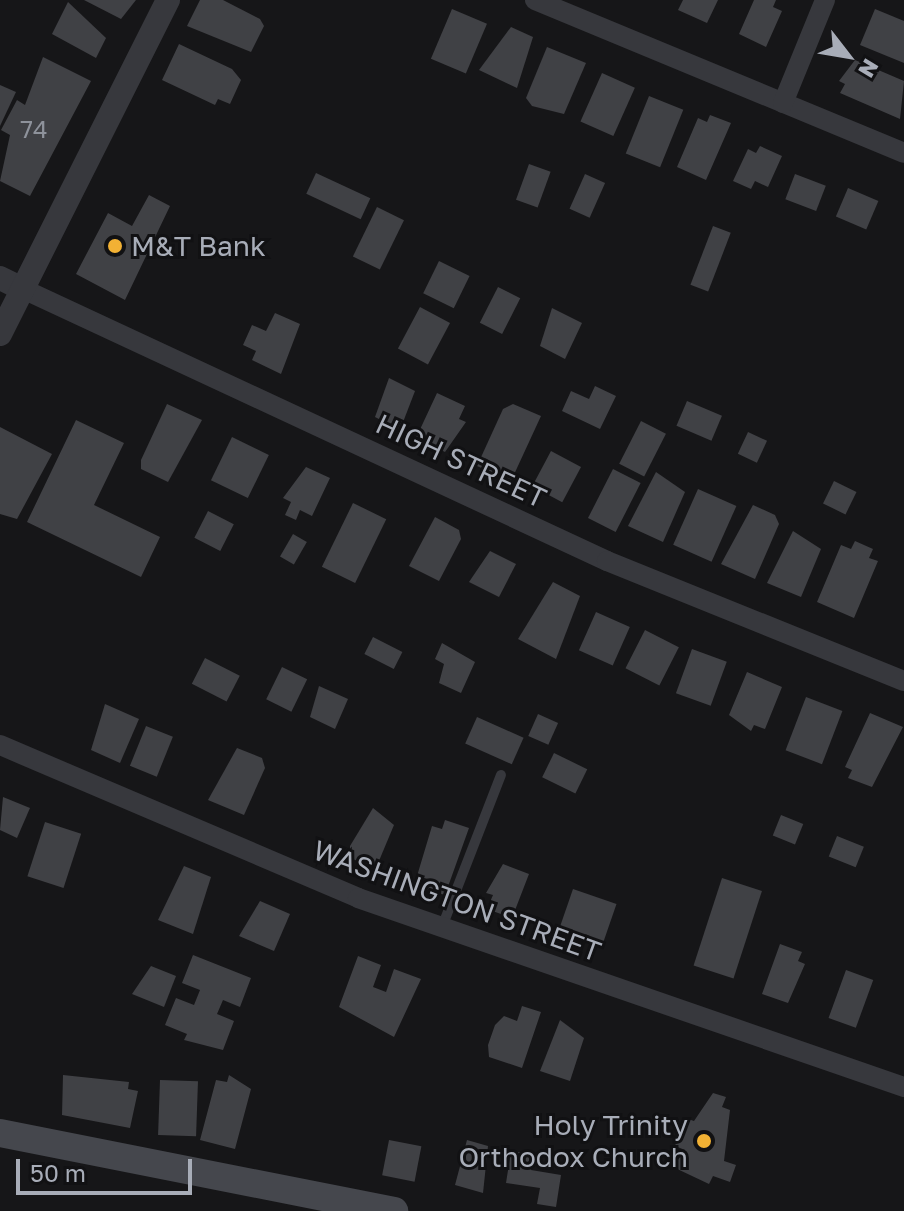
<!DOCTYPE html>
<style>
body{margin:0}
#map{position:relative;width:904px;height:1211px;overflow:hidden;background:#161618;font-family:"Golos Text",sans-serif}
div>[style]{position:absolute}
.building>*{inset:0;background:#404145;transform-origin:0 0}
.service>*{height:10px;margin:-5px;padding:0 5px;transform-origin:5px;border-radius:5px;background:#37383d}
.minor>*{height:20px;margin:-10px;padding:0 10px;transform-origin:10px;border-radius:10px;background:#37383d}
.tertiary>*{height:24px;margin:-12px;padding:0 12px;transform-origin:12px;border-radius:12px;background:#37383d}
.secondary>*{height:28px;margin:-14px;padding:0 14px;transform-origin:14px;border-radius:14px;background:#45474d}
.dots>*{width:22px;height:22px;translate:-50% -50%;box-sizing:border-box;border:4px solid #111113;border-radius:50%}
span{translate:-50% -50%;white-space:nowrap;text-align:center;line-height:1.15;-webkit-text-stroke:6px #111113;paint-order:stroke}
.number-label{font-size:24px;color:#8e929b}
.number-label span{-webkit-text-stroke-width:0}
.poi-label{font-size:28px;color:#a8adb8}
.left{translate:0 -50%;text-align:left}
.right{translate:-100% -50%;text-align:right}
.street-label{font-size:28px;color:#a8adb8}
.north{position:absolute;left:808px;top:16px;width:80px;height:80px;-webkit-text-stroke:6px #111113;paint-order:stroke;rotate:121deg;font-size:22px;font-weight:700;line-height:32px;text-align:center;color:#a8adb8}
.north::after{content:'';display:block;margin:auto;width:28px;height:36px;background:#a8adb8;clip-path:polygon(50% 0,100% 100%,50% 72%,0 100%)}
.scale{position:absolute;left:16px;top:1159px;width:176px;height:36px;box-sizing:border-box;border:4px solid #a8adb8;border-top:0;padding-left:10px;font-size:24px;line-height:28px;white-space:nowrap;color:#a8adb8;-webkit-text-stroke:6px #111113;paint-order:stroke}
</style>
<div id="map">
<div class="building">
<div style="clip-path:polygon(84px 0,136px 0,121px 19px)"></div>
<div style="clip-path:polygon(200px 0,223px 0,260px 19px,264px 26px,251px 52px,187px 26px)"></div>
<div style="clip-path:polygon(683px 0,718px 0,707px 23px,678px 10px)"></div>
<div style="clip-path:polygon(754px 0,776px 0,773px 7px,782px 11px,766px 47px,739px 34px)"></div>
<div style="clip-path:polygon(68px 2px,106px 38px,96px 58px,52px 34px)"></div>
<div style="left:452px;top:9px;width:38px;height:54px;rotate:23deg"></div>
<div style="clip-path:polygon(875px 9px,904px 21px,904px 63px,860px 45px)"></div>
<div style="clip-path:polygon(511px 27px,533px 37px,517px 88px,479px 70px)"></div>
<div style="clip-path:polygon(179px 44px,232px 69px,241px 80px,230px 104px,218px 99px,215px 105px,162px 80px)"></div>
<div style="clip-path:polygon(547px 47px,586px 63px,564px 114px,532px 106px,526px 98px)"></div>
<div style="clip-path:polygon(43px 57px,91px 81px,30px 196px,0 181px,10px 135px,1px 130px,17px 100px,25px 105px)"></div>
<div style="clip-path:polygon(855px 60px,904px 81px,900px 119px,840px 93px,845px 84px,839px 81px)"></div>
<div style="left:602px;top:73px;width:36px;height:53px;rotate:24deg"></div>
<div style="clip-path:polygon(0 85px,16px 92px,0 126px)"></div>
<div style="left:649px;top:96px;width:37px;height:62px;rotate:22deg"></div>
<div style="clip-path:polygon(710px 115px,731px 123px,706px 180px,677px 167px,698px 118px,707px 122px)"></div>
<div style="clip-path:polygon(760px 146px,782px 156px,768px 187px,755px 181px,751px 189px,733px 181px,748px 149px,756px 153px)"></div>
<div style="left:529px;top:164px;width:23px;height:38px;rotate:20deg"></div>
<div style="left:316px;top:173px;width:60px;height:23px;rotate:25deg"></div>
<div style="left:585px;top:174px;width:22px;height:38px;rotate:24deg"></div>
<div style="left:795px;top:174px;width:33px;height:27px;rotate:21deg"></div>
<div style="left:848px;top:188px;width:33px;height:31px;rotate:23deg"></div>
<div style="clip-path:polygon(149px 195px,170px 206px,125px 300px,76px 274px,108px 213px,132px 226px)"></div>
<div style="left:377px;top:207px;width:30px;height:55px;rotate:26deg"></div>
<div style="left:713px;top:226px;width:19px;height:63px;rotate:21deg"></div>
<div style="left:439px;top:261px;width:34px;height:36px;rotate:26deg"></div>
<div style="left:498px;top:287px;width:25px;height:40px;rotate:27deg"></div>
<div style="left:420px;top:307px;width:34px;height:47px;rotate:28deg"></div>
<div style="clip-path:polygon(552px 308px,582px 323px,565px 359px,540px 346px)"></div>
<div style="clip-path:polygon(275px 313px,300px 324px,281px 374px,252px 360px,256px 351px,243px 345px,252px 325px,266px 331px)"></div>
<div style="clip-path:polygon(389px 378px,415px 391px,400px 430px,375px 417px)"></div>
<div style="clip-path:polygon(595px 386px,616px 396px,600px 429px,562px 411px,571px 391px,589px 399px)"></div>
<div style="clip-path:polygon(437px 393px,465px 406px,459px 419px,466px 422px,445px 452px,416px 438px)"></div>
<div style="left:687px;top:401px;width:38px;height:27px;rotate:23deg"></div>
<div style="clip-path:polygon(167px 404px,202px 420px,168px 482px,141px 469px,141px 460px)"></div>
<div style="clip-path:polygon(513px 404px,541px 416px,511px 481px,477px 466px,503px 409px)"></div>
<div style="clip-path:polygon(76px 420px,124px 443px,94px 505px,160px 537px,141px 577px,27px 522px)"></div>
<div style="left:641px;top:421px;width:28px;height:48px;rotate:27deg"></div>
<div style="clip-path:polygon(0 427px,52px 454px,17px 519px,0 514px)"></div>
<div style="left:748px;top:432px;width:21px;height:24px;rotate:25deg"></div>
<div style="left:232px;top:437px;width:41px;height:48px;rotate:26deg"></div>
<div style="left:551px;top:451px;width:34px;height:40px;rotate:28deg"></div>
<div style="clip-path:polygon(306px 467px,330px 478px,312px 516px,300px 510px,296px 520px,285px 515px,291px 502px,283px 498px)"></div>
<div style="left:613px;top:469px;width:31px;height:55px;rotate:27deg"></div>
<div style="clip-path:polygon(656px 472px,685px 492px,663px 542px,628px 526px)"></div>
<div style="left:834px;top:481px;width:25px;height:25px;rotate:26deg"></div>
<div style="left:698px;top:489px;width:42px;height:61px;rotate:24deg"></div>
<div style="left:353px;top:503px;width:37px;height:71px;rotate:26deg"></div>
<div style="clip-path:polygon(753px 505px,775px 515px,779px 524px,755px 579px,721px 564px)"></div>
<div style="left:208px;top:511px;width:29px;height:30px;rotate:27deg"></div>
<div style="clip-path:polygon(435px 517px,459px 530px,461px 539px,439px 581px,409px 566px)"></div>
<div style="clip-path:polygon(793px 531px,821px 549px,801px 597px,767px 583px)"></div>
<div style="left:293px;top:534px;width:16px;height:26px;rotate:30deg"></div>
<div style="clip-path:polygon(855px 541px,873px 549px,869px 558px,878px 561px,854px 618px,817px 602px,841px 545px,851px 549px)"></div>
<div style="clip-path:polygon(490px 551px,516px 564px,499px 597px,469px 582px)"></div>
<div style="clip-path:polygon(553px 582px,580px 596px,556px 659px,518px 639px)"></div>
<div style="left:596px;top:612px;width:37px;height:42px;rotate:24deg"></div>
<div style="left:645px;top:630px;width:38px;height:43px;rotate:27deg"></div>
<div style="left:373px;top:637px;width:33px;height:19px;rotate:27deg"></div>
<div style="clip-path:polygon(442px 643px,475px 662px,461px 693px,439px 683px,444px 664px,435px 659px)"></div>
<div style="left:692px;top:649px;width:37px;height:47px;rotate:20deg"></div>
<div style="left:205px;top:658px;width:39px;height:29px;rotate:27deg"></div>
<div style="left:282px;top:667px;width:28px;height:36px;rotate:26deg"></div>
<div style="clip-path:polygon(747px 672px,782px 687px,765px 729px,754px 725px,751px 731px,729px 715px)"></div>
<div style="clip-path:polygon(319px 686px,348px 699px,335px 729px,310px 717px)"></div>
<div style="left:806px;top:697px;width:39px;height:57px;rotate:21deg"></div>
<div style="clip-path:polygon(105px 704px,139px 719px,120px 763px,91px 750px)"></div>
<div style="clip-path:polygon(870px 713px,903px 727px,872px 787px,848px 778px,852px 770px,845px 767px)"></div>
<div style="left:538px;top:714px;width:22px;height:24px;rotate:24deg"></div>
<div style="left:477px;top:717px;width:51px;height:29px;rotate:24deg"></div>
<div style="left:146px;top:726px;width:29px;height:43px;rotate:22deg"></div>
<div style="clip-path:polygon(237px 748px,262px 758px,265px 768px,244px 815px,208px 800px)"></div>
<div style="left:554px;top:753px;width:37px;height:27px;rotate:26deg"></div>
<div style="clip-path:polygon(3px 797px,30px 808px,17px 838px,0 830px)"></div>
<div style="clip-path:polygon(373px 808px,394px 825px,376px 868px,350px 858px,350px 846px)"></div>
<div style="left:781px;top:815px;width:24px;height:22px;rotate:22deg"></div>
<div style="clip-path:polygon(445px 820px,469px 828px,445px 895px,425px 889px,428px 879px,417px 876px,432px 826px,442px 829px)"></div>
<div style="left:45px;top:822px;width:38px;height:57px;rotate:18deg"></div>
<div style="left:837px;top:836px;width:29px;height:22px;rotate:22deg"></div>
<div style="clip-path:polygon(503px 864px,529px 874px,512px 918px,487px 909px,493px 895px,486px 893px)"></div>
<div style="clip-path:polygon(184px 866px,211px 877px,193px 934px,158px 920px)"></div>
<div style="left:722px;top:878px;width:42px;height:92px;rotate:18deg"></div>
<div style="left:573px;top:889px;width:46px;height:44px;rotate:19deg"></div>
<div style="clip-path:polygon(260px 901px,290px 914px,274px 951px,239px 936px)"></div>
<div style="clip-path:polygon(780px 944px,802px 952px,798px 961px,805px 964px,788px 1003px,762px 994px)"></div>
<div style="clip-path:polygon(193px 955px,251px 978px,240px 1007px,223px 1000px,217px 1014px,234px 1021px,223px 1050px,184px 1040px,187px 1034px,165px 1025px,176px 998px,194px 1005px,200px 990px,182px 983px)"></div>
<div style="clip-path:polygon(358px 956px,381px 965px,373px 987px,386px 992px,394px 969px,421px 979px,394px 1037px,339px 1007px)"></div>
<div style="clip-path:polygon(151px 966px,176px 976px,164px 1007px,132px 994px)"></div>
<div style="left:846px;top:970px;width:29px;height:51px;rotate:20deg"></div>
<div style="clip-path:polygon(522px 1006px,541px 1012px,522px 1068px,489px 1057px,488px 1045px,495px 1025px,504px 1016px,517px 1021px)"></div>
<div style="clip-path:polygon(560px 1020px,584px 1038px,570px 1081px,540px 1071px)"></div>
<div style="clip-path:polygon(63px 1075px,129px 1082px,128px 1089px,138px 1091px,130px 1128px,62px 1115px)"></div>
<div style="clip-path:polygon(229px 1075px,251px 1089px,235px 1149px,200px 1140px,216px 1080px,227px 1082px)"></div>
<div style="left:160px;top:1080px;width:38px;height:55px;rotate:2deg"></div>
<div style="clip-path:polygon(713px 1093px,726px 1097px,722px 1107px,730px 1110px,724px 1161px,736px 1165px,730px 1182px,713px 1176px,709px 1184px,673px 1167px,685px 1150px,675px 1146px,685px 1118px,694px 1121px)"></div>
<div style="left:389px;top:1140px;width:33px;height:36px;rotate:11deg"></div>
<div style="clip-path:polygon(467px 1140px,488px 1146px,483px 1193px,455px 1185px)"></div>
<div style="clip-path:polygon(511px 1151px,533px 1154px,531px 1170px,561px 1175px,556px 1207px,537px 1204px,540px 1188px,506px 1183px)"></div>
</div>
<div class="service">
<div style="left:442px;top:927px;width:163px;rotate:-68.8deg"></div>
</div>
<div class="minor">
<div style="left:535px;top:0;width:399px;rotate:22.5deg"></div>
<div style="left:783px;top:103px;width:111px;rotate:-67.8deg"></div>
<div style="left:23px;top:289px;width:644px;rotate:24.97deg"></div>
<div style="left:607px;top:561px;width:320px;rotate:22deg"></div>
<div style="left:0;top:745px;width:389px;rotate:23.1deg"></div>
<div style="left:358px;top:898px;width:578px;rotate:19.09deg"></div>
</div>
<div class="tertiary">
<div style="left:0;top:278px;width:25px;rotate:26deg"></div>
<div style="left:0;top:334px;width:374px;rotate:-63.3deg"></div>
</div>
<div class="secondary">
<div style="left:0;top:1133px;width:402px;rotate:11.2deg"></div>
</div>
<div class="dots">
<div style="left:115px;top:246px;background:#f2b134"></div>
<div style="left:704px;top:1141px;background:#f2b134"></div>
</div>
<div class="number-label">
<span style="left:34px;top:129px">74</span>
</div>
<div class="poi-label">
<span class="left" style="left:131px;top:246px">M&amp;T Bank</span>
<span class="right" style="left:688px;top:1141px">Holy Trinity<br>Orthodox Church</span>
</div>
<div class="street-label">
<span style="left:461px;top:461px;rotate:25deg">HIGH STREET</span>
<span style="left:457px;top:901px;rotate:20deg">WASHINGTON STREET</span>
</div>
<div class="north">N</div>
<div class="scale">50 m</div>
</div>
